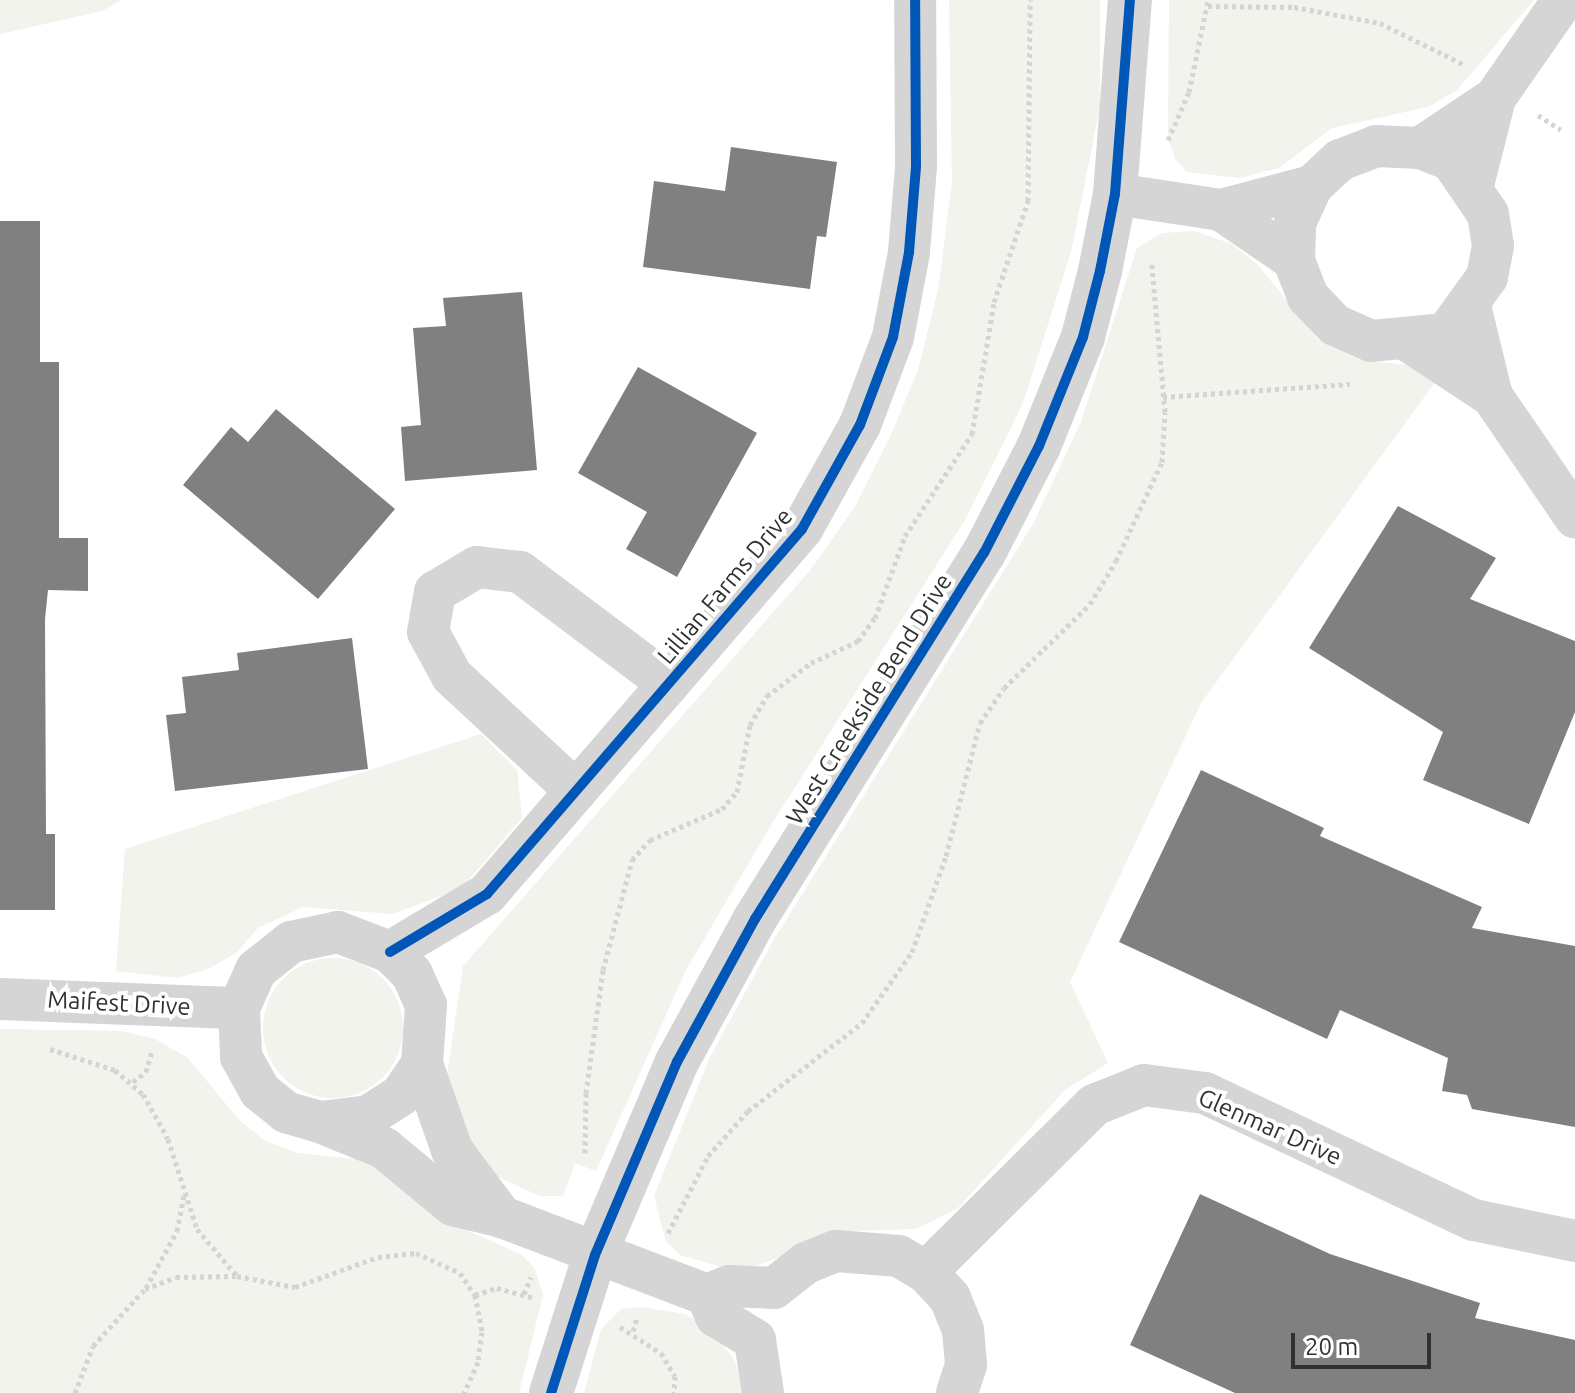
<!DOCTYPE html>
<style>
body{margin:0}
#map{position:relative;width:1575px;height:1393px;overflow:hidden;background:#fff;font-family:Ubuntu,sans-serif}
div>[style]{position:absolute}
.green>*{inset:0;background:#f1f3ec}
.round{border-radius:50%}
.building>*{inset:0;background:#808080}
.path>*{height:5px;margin-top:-2.5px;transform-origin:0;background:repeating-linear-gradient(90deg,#d4d4d4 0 4px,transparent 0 8px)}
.minor>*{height:42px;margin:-21px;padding:0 21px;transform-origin:21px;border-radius:21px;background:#d5d5d5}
.tertiary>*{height:44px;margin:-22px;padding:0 22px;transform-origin:22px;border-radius:22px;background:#d5d5d5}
.cycleway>*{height:10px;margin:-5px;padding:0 5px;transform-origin:5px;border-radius:5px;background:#0057b8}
span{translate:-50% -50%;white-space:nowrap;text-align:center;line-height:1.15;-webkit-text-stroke:8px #fff;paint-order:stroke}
.street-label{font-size:24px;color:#313131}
.scale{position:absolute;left:1291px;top:1333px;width:140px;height:36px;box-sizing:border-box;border:4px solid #313131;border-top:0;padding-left:10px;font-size:24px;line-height:28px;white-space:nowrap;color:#313131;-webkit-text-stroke:6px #fff;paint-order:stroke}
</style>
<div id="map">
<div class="green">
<div style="clip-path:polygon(0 0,122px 0,102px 11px,0 34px)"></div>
<div style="clip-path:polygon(949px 0,1100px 0,1100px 107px,1071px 252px,1023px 403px,965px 520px,773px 822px,686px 970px,596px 1171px,575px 1163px,563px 1196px,540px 1196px,482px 1170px,462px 1144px,447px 1075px,463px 966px,812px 568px,856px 505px,890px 437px,918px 370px,938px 290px,952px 183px)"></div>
<div style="clip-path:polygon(1169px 0,1534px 0,1457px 90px,1428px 107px,1332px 128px,1279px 168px,1240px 178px,1187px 172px,1176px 160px,1168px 139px)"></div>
<div style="clip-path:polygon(1194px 231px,1232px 244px,1258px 265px,1318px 339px,1360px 360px,1408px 365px,1436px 381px,1201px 703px,1070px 982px,1108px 1063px,1065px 1090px,957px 1209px,916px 1229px,850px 1231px,739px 1272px,680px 1255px,666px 1242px,654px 1196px,710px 1057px,773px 941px,1033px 524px,1081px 422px,1137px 248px,1162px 233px)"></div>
<div style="clip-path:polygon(481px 734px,517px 770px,522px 818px,462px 888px,393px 914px,303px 907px,258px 928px,236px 953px,208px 969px,178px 978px,116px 971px,125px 849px)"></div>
<div class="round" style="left:263px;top:958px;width:140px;height:140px"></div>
<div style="clip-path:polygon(0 1029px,122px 1031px,155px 1039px,188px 1058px,239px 1120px,264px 1140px,297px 1153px,356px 1159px,379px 1169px,431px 1214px,522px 1255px,535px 1269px,543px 1295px,519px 1393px,0 1393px)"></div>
<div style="clip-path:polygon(642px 1307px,685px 1314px,711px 1330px,733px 1358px,747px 1393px,584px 1393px,601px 1329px,621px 1309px)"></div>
</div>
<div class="building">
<div style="clip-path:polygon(731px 147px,837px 162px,826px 237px,817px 236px,810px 289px,643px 267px,654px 181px,725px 191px)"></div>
<div style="clip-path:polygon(0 221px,40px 221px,40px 362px,59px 362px,59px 538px,88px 538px,88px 591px,48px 590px,45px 619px,46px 834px,55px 834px,55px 910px,0 910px)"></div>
<div style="clip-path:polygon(522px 292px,537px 470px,405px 481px,401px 427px,421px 425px,413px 328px,446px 326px,443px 298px)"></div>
<div style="clip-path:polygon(638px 367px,757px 433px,677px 577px,626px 549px,647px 512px,578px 473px)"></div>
<div style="clip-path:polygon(276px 409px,395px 509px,318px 599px,183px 485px,231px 427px,248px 442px)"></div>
<div style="clip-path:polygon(1398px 506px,1496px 558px,1470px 599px,1575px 641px,1575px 712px,1529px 824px,1423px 780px,1443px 732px,1309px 648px)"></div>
<div style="clip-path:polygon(352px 638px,368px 769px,175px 791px,166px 715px,186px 713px,182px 677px,239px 670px,237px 653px)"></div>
<div style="clip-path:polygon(1201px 770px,1324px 828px,1320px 836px,1482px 907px,1472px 928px,1575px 946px,1575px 1127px,1472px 1109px,1467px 1095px,1442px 1091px,1448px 1058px,1340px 1010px,1327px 1039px,1119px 942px)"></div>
<div style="clip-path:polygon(1200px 1194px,1330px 1254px,1480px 1303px,1475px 1318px,1575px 1340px,1575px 1393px,1235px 1393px,1130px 1345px)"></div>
</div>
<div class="path">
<div style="left:1208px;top:6px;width:86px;rotate:0.7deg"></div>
<div style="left:1294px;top:7px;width:87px;rotate:10.5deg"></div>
<div style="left:1380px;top:23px;width:93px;rotate:26.3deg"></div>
<div style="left:1538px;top:115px;width:27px;rotate:33deg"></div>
<div style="left:1168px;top:140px;width:52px;rotate:-66.4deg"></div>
<div style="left:1189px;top:92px;width:94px;rotate:-78.3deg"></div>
<div style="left:1163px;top:397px;width:187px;rotate:-4deg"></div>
<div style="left:50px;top:1049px;width:68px;rotate:17.9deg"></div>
<div style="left:115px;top:1070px;width:37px;rotate:41deg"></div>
<div style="left:143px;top:1094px;width:51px;rotate:60.9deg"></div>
<div style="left:168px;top:1139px;width:95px;rotate:72.1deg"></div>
<div style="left:197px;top:1229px;width:62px;rotate:49.6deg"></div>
<div style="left:237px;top:1276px;width:59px;rotate:10.7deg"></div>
<div style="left:295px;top:1287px;width:88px;rotate:-19.9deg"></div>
<div style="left:378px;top:1257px;width:38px;rotate:-6deg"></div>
<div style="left:416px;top:1253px;width:48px;rotate:24.4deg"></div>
<div style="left:460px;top:1273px;width:27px;rotate:56deg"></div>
<div style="left:475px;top:1295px;width:38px;rotate:79deg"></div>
<div style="left:482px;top:1332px;width:30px;rotate:98deg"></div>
<div style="left:478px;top:1362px;width:34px;rotate:114deg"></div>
<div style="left:133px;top:1082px;width:16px;rotate:-38deg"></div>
<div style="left:146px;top:1072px;width:22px;rotate:-74deg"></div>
<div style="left:585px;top:1153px;width:60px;rotate:-89deg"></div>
<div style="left:586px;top:1093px;width:124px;rotate:-82.1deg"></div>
<div style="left:603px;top:970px;width:114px;rotate:-75.2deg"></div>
<div style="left:632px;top:860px;width:27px;rotate:-48deg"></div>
<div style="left:650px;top:840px;width:78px;rotate:-23.3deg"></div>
<div style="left:722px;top:809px;width:23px;rotate:-49deg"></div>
<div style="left:737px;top:792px;width:68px;rotate:-79deg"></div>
<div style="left:750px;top:725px;width:34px;rotate:-60deg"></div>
<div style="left:767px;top:696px;width:55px;rotate:-36.9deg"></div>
<div style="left:811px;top:663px;width:52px;rotate:-25.1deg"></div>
<div style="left:858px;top:641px;width:29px;rotate:-54deg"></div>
<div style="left:875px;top:618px;width:87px;rotate:-69.9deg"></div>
<div style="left:905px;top:536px;width:122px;rotate:-56.7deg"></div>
<div style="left:972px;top:434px;width:134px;rotate:-80.5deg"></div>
<div style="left:994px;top:302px;width:107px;rotate:-71.4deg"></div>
<div style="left:1028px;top:201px;width:201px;rotate:-89.4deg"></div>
<div style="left:668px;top:1233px;width:87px;rotate:-62.5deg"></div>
<div style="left:708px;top:1156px;width:60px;rotate:-48.4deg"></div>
<div style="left:748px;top:1111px;width:144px;rotate:-37.7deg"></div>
<div style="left:862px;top:1023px;width:87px;rotate:-54.8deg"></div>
<div style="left:912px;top:952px;width:102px;rotate:-70.5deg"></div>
<div style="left:946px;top:856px;width:137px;rotate:-75.7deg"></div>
<div style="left:980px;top:723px;width:42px;rotate:-55.6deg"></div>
<div style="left:1004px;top:688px;width:120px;rotate:-44.3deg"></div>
<div style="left:1090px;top:604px;width:50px;rotate:-58.8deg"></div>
<div style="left:1116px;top:561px;width:109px;rotate:-65.1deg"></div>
<div style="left:1162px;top:462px;width:50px;rotate:-86.6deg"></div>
<div style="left:1165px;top:412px;width:148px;rotate:-95.1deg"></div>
<div style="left:146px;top:1288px;width:65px;rotate:-61.5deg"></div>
<div style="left:177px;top:1231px;width:37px;rotate:-79deg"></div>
<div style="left:524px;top:1294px;width:18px;rotate:-68deg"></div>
<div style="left:475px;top:1295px;width:23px;rotate:-18deg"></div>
<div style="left:497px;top:1288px;width:39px;rotate:15deg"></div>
<div style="left:620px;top:1327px;width:49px;rotate:32.4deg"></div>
<div style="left:661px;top:1353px;width:27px;rotate:59deg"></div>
<div style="left:675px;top:1376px;width:17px;rotate:93deg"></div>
<div style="left:633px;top:1331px;width:14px;rotate:-73deg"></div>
<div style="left:75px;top:1393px;width:50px;rotate:-69deg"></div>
<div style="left:93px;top:1346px;width:77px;rotate:-47.6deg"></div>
<div style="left:145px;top:1289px;width:33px;rotate:-21deg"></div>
<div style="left:176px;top:1277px;width:60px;rotate:-1deg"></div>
</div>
<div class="minor">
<div style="left:1376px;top:146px;width:44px;rotate:2.6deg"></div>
<div style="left:1420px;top:148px;width:33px;rotate:21deg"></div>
<div style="left:1451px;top:160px;width:65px;rotate:55.6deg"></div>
<div style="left:1488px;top:214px;width:32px;rotate:81deg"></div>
<div style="left:1493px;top:246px;width:32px;rotate:101deg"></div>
<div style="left:1487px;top:277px;width:70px;rotate:125.7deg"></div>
<div style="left:1446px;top:334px;width:75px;rotate:174.7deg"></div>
<div style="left:1371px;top:341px;width:39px;rotate:-156deg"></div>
<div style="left:1335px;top:325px;width:39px;rotate:-134deg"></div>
<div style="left:1308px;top:297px;width:40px;rotate:-111deg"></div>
<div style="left:1294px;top:260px;width:37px;rotate:-88deg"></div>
<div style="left:1295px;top:223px;width:41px;rotate:-65.3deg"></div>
<div style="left:1312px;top:186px;width:38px;rotate:-43deg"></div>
<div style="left:1340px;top:160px;width:39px;rotate:-21deg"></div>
<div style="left:1420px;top:148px;width:90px;rotate:-33.7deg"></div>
<div style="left:1473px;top:185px;width:90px;rotate:-75.8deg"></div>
<div style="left:1495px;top:98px;width:119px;rotate:-55.2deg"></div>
<div style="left:1115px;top:194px;width:107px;rotate:8.6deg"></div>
<div style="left:1221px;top:210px;width:94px;rotate:-14.8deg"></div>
<div style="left:1221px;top:210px;width:88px;rotate:34.4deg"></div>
<div style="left:1470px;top:306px;width:93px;rotate:76.3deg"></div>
<div style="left:1492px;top:396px;width:147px;rotate:55.6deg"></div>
<div style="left:1410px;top:342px;width:98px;rotate:33.4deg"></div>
<div style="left:576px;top:791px;width:169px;rotate:-137.2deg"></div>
<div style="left:452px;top:676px;width:50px;rotate:-118.6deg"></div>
<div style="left:428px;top:632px;width:41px;rotate:-80.1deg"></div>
<div style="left:435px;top:592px;width:49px;rotate:-30.8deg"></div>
<div style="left:477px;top:567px;width:43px;rotate:6.6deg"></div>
<div style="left:520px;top:572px;width:186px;rotate:36.9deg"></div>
<div style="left:390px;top:952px;width:113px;rotate:-30.9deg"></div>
<div style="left:487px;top:894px;width:482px;rotate:-49.2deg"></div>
<div style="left:802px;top:529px;width:119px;rotate:-60.9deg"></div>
<div style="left:860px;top:425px;width:94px;rotate:-69.4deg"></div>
<div style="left:893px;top:337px;width:86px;rotate:-79.3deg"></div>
<div style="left:909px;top:252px;width:86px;rotate:-85.3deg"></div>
<div style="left:916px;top:166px;width:166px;rotate:-90.3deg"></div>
<div style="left:0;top:999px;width:239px;rotate:2.2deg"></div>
<div style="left:422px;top:1064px;width:37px;rotate:124deg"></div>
<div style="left:401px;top:1095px;width:38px;rotate:147deg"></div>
<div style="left:369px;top:1116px;width:49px;rotate:173deg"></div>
<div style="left:320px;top:1122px;width:35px;rotate:-164deg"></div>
<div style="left:286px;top:1112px;width:33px;rotate:-141deg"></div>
<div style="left:260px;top:1091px;width:39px;rotate:-119deg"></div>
<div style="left:241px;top:1057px;width:49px;rotate:-92.3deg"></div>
<div style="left:239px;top:1008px;width:42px;rotate:-65.9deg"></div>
<div style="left:256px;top:970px;width:45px;rotate:-38.7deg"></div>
<div style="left:291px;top:942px;width:48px;rotate:-12deg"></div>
<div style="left:338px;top:932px;width:56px;rotate:21deg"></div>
<div style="left:390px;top:952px;width:31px;rotate:45deg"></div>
<div style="left:412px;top:974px;width:34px;rotate:66deg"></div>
<div style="left:426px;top:1005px;width:59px;rotate:93.9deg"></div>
<div style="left:422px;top:1064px;width:91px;rotate:70.8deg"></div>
<div style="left:452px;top:1150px;width:84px;rotate:53.3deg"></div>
<div style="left:320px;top:1122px;width:69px;rotate:22.1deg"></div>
<div style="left:384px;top:1148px;width:89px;rotate:39.6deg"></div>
<div style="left:453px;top:1205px;width:50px;rotate:13.8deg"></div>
<div style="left:502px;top:1217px;width:219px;rotate:20.8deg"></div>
<div style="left:707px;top:1295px;width:24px;rotate:-22deg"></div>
<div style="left:729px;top:1286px;width:45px;rotate:2.5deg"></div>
<div style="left:774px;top:1288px;width:41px;rotate:-38deg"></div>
<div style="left:806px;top:1263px;width:32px;rotate:-22deg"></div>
<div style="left:836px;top:1251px;width:63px;rotate:4.5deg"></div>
<div style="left:899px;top:1256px;width:31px;rotate:31deg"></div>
<div style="left:926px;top:1272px;width:35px;rotate:47deg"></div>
<div style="left:950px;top:1298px;width:35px;rotate:68deg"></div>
<div style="left:963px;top:1330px;width:35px;rotate:85deg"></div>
<div style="left:966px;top:1365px;width:29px;rotate:108deg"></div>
<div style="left:926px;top:1272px;width:237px;rotate:-44.8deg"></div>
<div style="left:1094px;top:1105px;width:54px;rotate:-21.8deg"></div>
<div style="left:1144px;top:1085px;width:62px;rotate:7.5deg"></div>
<div style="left:1205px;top:1093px;width:297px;rotate:25.3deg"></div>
<div style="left:1474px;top:1220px;width:103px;rotate:11.7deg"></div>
<div style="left:707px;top:1295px;width:23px;rotate:67deg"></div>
<div style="left:716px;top:1316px;width:46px;rotate:31.6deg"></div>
<div style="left:755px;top:1340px;width:54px;rotate:81.4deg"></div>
</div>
<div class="tertiary">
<div style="left:551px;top:1393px;width:145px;rotate:-72.3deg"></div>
<div style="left:595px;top:1255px;width:210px;rotate:-67deg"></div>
<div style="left:677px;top:1062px;width:163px;rotate:-61.4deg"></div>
<div style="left:755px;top:919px;width:432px;rotate:-58deg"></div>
<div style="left:984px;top:553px;width:120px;rotate:-62.8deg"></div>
<div style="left:1039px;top:446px;width:118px;rotate:-68deg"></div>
<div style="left:1083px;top:337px;width:68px;rotate:-75.6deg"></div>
<div style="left:1100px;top:271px;width:78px;rotate:-79deg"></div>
<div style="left:1115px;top:194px;width:195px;rotate:-85.6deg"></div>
</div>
<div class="cycleway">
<div style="left:390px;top:952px;width:113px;rotate:-30.9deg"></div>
<div style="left:487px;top:894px;width:482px;rotate:-49.2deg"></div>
<div style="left:802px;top:529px;width:119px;rotate:-60.9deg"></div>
<div style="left:860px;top:425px;width:94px;rotate:-69.4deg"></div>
<div style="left:893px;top:337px;width:86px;rotate:-79.3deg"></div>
<div style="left:909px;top:252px;width:86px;rotate:-85.3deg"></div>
<div style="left:916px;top:166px;width:166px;rotate:-90.3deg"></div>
<div style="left:551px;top:1393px;width:145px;rotate:-72.3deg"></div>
<div style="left:595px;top:1255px;width:210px;rotate:-67deg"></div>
<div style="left:677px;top:1062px;width:163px;rotate:-61.4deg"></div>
<div style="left:755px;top:919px;width:432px;rotate:-58deg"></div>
<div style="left:984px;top:553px;width:120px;rotate:-62.8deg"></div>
<div style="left:1039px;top:446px;width:118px;rotate:-68deg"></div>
<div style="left:1083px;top:337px;width:68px;rotate:-75.6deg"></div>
<div style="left:1100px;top:271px;width:78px;rotate:-79deg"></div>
<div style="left:1115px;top:194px;width:195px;rotate:-85.6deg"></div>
</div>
<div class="street-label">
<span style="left:725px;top:586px;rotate:-50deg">Lillian Farms Drive</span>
<span style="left:869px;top:699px;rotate:-58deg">West Creekside Bend Drive</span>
<span style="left:119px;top:1003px;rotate:3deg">Maifest Drive</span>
<span style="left:1270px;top:1127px;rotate:24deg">Glenmar Drive</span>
</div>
<div class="scale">20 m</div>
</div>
